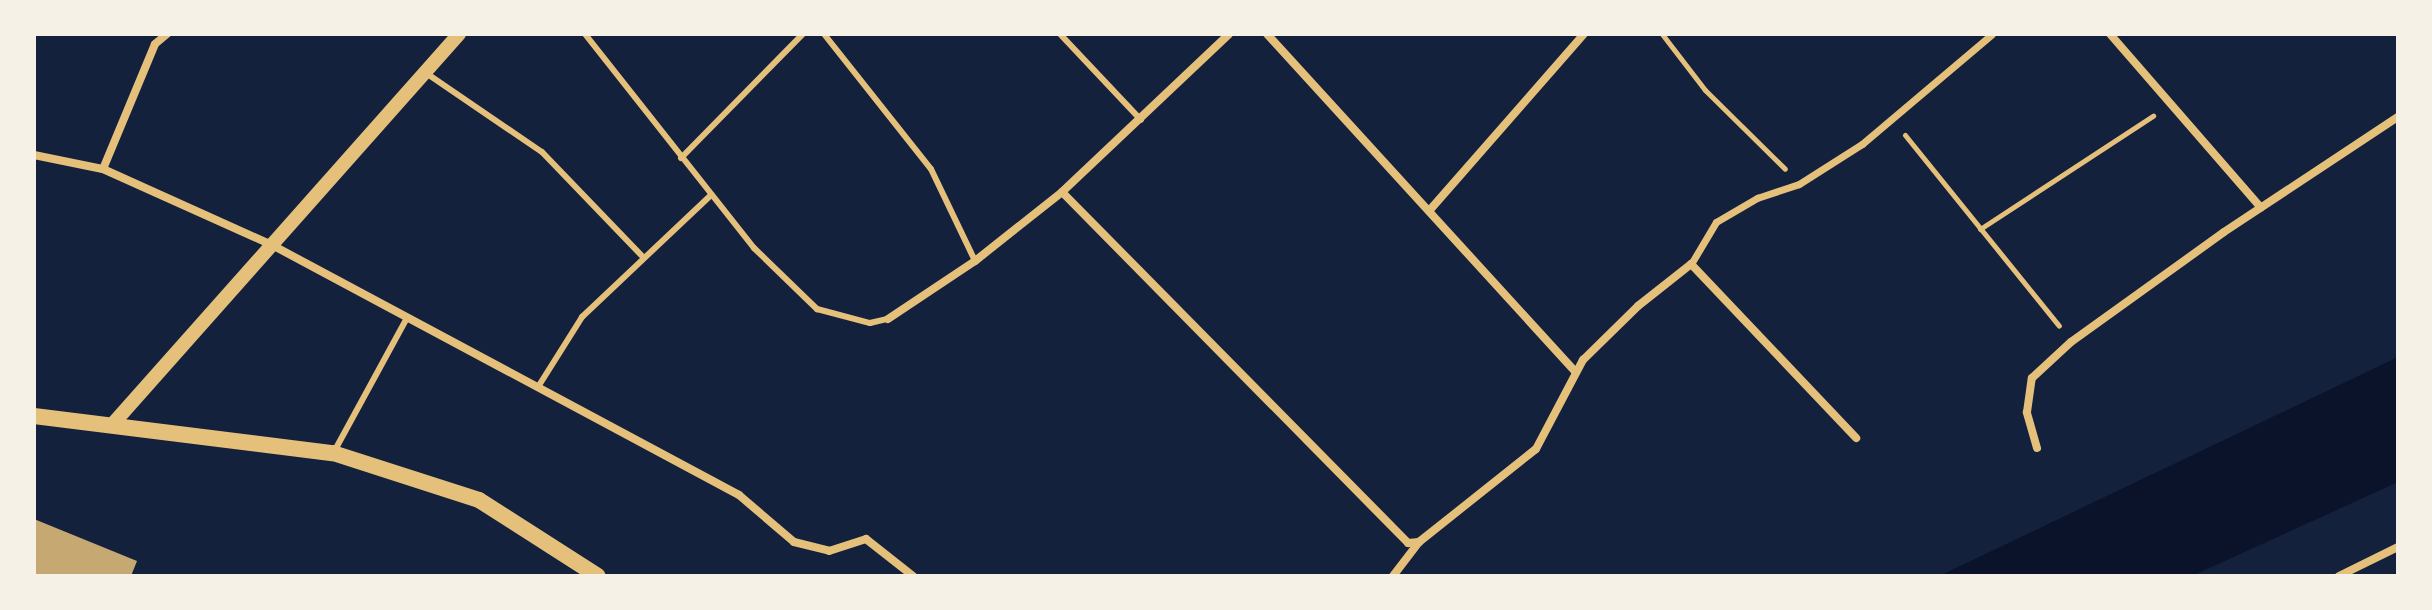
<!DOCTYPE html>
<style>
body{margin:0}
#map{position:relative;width:2432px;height:610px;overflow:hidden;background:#14213d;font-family:Roboto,sans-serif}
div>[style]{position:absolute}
.water>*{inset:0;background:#0b132b}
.building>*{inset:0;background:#c6a872}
.path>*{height:5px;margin:-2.5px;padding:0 2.5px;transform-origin:2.5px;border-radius:2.5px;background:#e5c07b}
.service>*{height:6px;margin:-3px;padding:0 3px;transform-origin:3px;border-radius:3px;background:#e5c07b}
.pedestrian>*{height:7px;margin:-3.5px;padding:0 3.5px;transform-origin:3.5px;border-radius:3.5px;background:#e5c07b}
.minor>*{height:8px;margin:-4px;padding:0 4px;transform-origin:4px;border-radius:4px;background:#e5c07b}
.tertiary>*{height:14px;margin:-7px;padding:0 7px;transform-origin:7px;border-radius:7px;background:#e5c07b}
.secondary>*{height:16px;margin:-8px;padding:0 8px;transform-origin:8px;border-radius:8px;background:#e5c07b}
span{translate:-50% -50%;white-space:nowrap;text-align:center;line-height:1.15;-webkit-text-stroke:7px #f6f1e7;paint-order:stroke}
.frame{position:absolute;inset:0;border:36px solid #f6f1e7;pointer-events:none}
</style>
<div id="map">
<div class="water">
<div style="clip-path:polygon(2398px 357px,2398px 482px,2192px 576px,1939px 576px)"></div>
</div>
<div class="building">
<div style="clip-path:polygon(34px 519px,137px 561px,131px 576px,34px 576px)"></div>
</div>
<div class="path">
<div style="left:1662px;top:34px;width:71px;rotate:52.5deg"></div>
<div style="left:1705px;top:90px;width:112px;rotate:44.6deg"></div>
<div style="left:1905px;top:135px;width:245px;rotate:51.1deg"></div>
<div style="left:1980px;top:229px;width:207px;rotate:-33.2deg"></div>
</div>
<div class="service">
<div style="left:585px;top:34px;width:273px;rotate:51.7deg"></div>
<div style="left:754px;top:248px;width:88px;rotate:44.1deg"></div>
<div style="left:817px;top:309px;width:55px;rotate:14.8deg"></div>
<div style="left:870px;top:323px;width:18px;rotate:-13deg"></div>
<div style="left:824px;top:34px;width:172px;rotate:51.6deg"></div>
<div style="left:931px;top:169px;width:102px;rotate:64.4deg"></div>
<div style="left:1060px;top:34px;width:118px;rotate:46.7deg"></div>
<div style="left:426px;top:73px;width:140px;rotate:34.3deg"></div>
<div style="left:542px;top:152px;width:144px;rotate:46.1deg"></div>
<div style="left:681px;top:158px;width:174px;rotate:-45.5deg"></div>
<div style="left:538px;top:387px;width:83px;rotate:-57.8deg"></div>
<div style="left:582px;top:317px;width:178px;rotate:-43.4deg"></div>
<div style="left:335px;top:450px;width:148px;rotate:-61.4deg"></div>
</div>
<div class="pedestrian">
<div style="left:1691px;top:264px;width:49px;rotate:-59.2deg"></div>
<div style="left:1716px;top:222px;width:48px;rotate:-30.3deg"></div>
<div style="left:1757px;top:198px;width:44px;rotate:-18.4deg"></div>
<div style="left:1799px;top:184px;width:75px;rotate:-32.4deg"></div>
<div style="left:1862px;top:144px;width:170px;rotate:-40.2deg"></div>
</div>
<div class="minor">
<div style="left:1267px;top:34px;width:458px;rotate:47.6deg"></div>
<div style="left:2110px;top:34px;width:230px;rotate:49deg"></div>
<div style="left:34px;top:155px;width:70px;rotate:11.5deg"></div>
<div style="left:103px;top:169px;width:185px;rotate:24.2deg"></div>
<div style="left:272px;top:245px;width:530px;rotate:28.16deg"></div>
<div style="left:739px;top:495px;width:72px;rotate:40.5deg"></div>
<div style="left:794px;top:542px;width:36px;rotate:14deg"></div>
<div style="left:829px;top:551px;width:39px;rotate:-18deg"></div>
<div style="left:866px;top:539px;width:60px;rotate:38.2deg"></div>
<div style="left:103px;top:169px;width:135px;rotate:-67.4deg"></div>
<div style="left:155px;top:44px;width:16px;rotate:-40deg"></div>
<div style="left:1062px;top:192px;width:493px;rotate:45.4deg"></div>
<div style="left:1408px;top:543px;width:11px;rotate:-5deg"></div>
<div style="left:1419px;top:542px;width:149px;rotate:-38.5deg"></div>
<div style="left:1536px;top:449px;width:101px;rotate:-62.2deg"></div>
<div style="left:1583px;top:360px;width:77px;rotate:-44.5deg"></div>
<div style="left:1638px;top:306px;width:68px;rotate:-38.4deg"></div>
<div style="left:1691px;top:264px;width:240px;rotate:46.5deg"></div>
<div style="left:1429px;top:211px;width:235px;rotate:-48.8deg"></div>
<div style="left:888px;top:319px;width:105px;rotate:-33.7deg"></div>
<div style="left:975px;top:261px;width:111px;rotate:-38.4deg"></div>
<div style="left:1062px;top:192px;width:230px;rotate:-43.4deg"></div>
<div style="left:2037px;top:448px;width:37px;rotate:-106deg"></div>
<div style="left:2027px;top:412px;width:34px;rotate:-82deg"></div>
<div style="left:2032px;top:378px;width:53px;rotate:-42.7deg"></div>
<div style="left:2071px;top:342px;width:188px;rotate:-35.7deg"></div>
<div style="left:2224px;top:232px;width:209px;rotate:-33.5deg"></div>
<div style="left:1393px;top:576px;width:43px;rotate:-52.6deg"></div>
<div style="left:2339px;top:576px;width:66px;rotate:-26.2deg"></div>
</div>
<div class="tertiary">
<div style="left:111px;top:426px;width:524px;rotate:-48.4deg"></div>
</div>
<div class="secondary">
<div style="left:34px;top:416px;width:301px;rotate:7.1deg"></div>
<div style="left:333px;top:453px;width:153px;rotate:17.8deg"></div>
<div style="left:479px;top:500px;width:141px;rotate:32.6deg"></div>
</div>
<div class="frame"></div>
</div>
